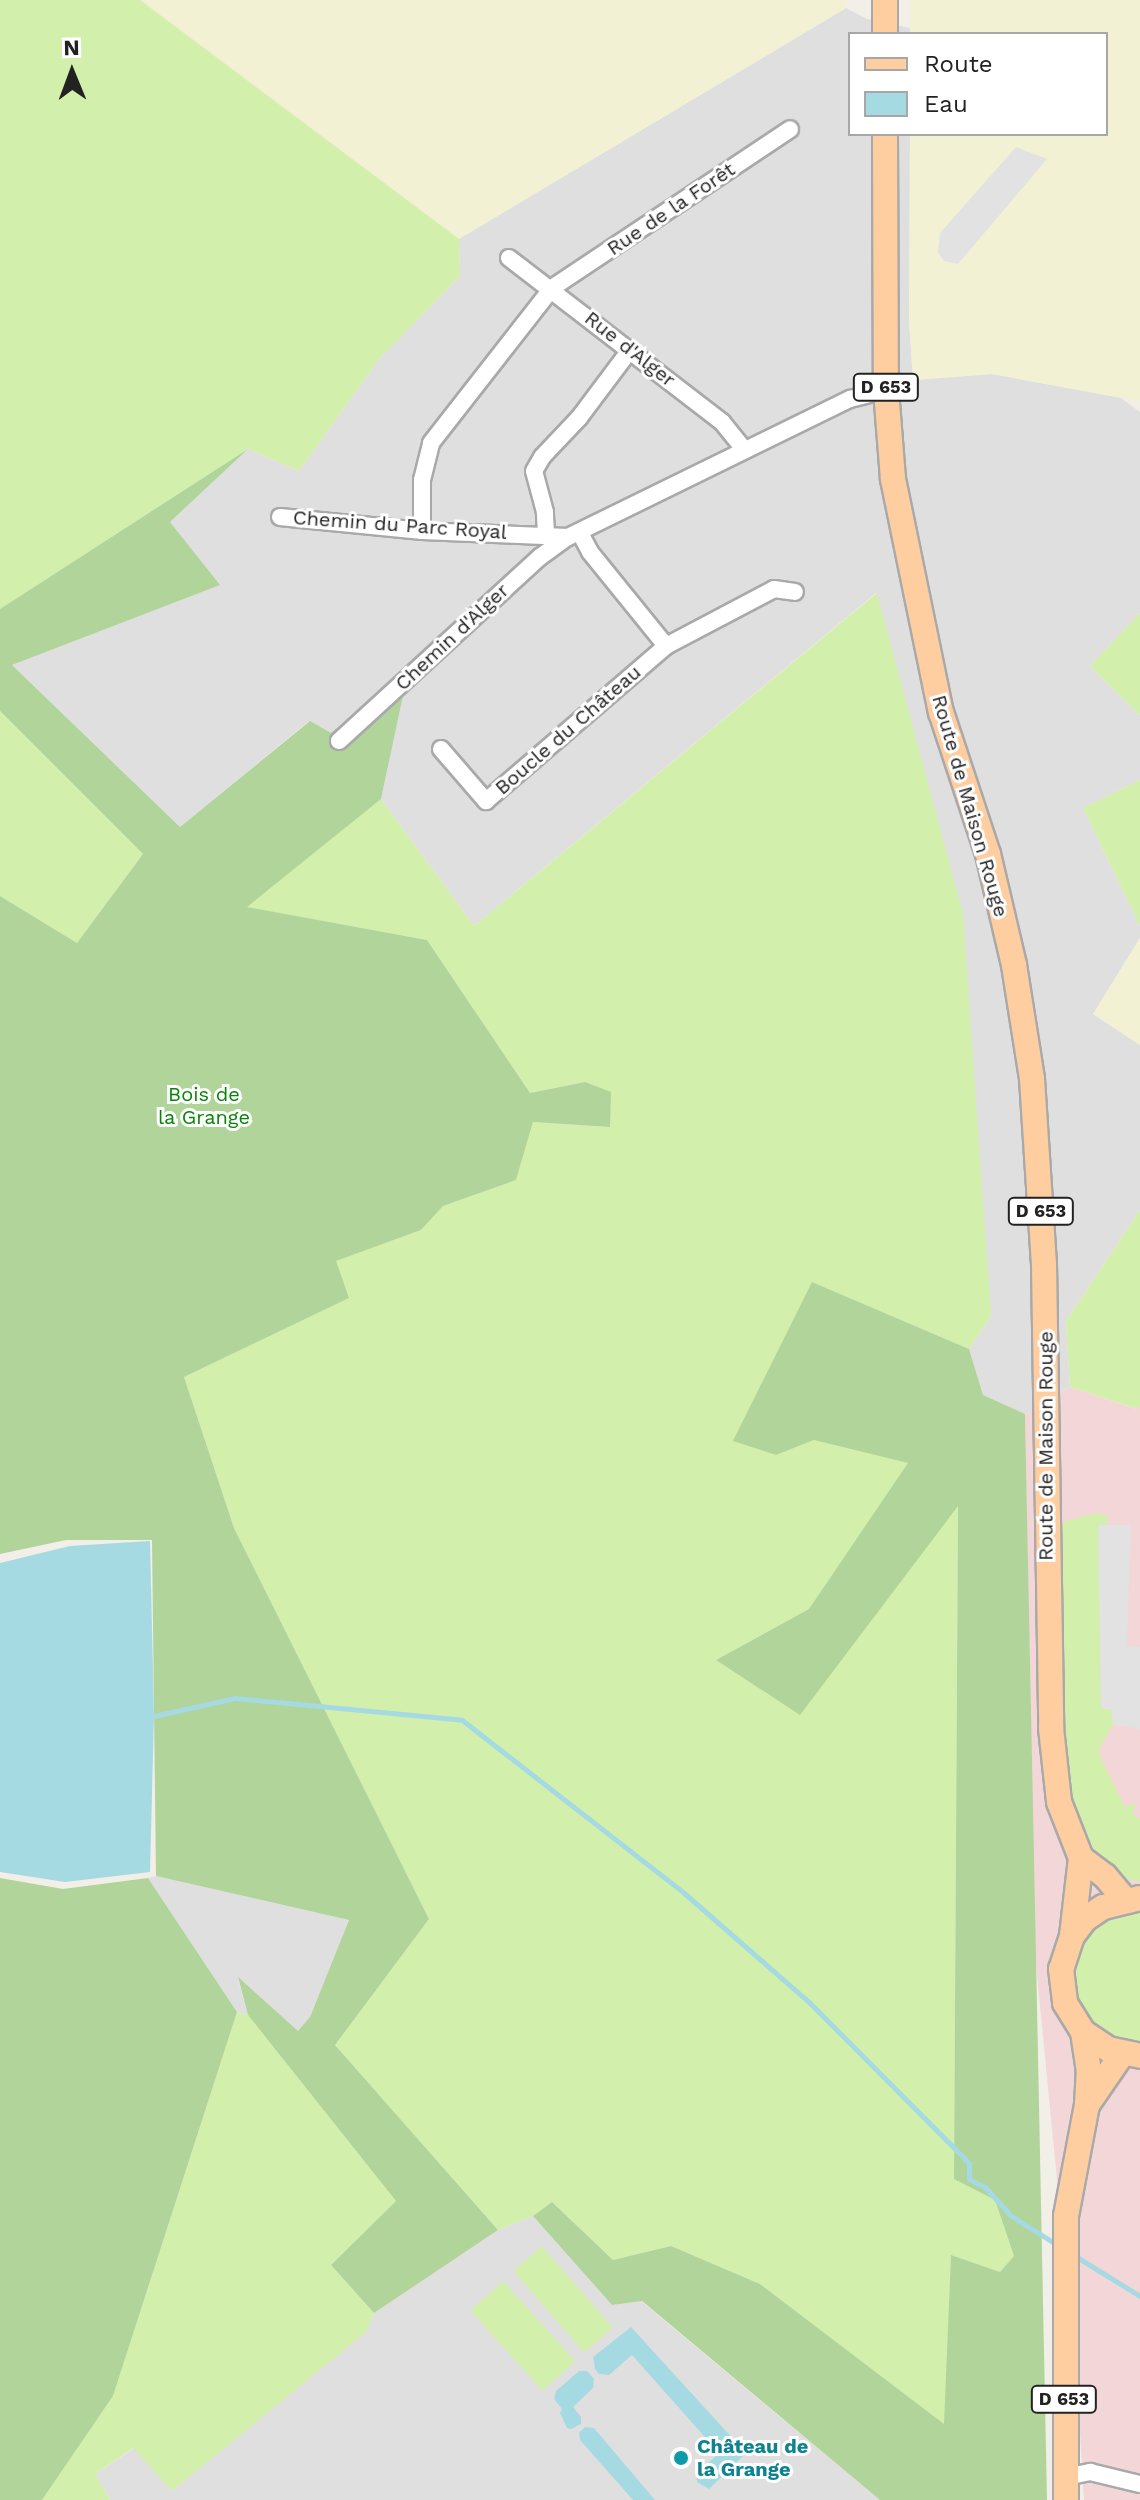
<!DOCTYPE html>
<meta charset="utf-8">
<style>
body{margin:0}
#map{position:relative;width:1140px;height:2500px;overflow:hidden;background:#f2eee8;font-family:"Work Sans",sans-serif}
div>[style]{position:absolute}
.residential>*{inset:0;background:#e0dfdf}
.commercial>*{inset:0;background:#f3d7d8}
.farmland>*{inset:0;background:#f2f1d3}
.grass>*{inset:0;background:#d2efac;transform-origin:0 0}
.forest>*{inset:0;background:#b0d49a}
.parking>*{inset:0;background:#e2e2e2}
.water>*{inset:0;background:#a6dae2}
.stream>*{height:5px;margin:-2.5px;padding:0 2.5px;transform-origin:2.5px;border-radius:2.5px;background:#a6dae2}
.roads{filter:drop-shadow(2px 0 #a9a9a9) drop-shadow(-2px 0 #a9a9a9) drop-shadow(0 2px #a9a9a9) drop-shadow(0 -2px #a9a9a9)}
.street>*{height:16px;margin:-8px;padding:0 8px;transform-origin:8px;border-radius:8px;background:#fff}
.primary>*{height:24px;margin:-12px;padding:0 12px;transform-origin:12px;border-radius:12px;background:#ffcea0}
.dots>*{width:22px;height:22px;translate:-50% -50%;box-sizing:border-box;border:4px solid #fff;border-radius:50%}
span{translate:-50% -50%;white-space:nowrap;text-align:center;line-height:1.15;-webkit-text-stroke:6px #fff;paint-order:stroke}
.shield-label span{padding:2px 6px;background:#fff;border:2px solid;border-radius:6px;-webkit-text-stroke-width:0}
.shield-label{font-size:18px;color:#222;font-weight:700}
.street-label{font-size:20px;color:#222}
.park-label{font-size:20px;color:#068505}
.culture-label{font-size:20px;color:#0d838f;font-weight:700}
.left{translate:0 -50%;text-align:left}
.legend{position:absolute;left:848px;top:32px;width:260px;height:104px;box-sizing:border-box;background:#fff;border:2px solid #a7a7a7;margin:0;padding:10px 14px;list-style:none;font-size:24px;color:#222}
.legend li{display:flex;align-items:center;gap:16px;height:40px}
.legend b{width:40px;border:2px solid #a7a7a7}
.north{position:absolute;left:32px;top:32px;width:80px;height:80px;-webkit-text-stroke:6px #fff;paint-order:stroke;rotate:359deg;font-size:22px;font-weight:700;line-height:32px;text-align:center;color:#222}
.north::after{content:'';display:block;margin:auto;width:28px;height:36px;background:#222;clip-path:polygon(50% 0,100% 100%,50% 72%,0 100%)}
</style>
<div id="map">
<div class="residential">
<div style="clip-path:polygon(846px 8px,867px 19px,910px 28px,910px 34px,850px 34px,850px 134px,910px 134px,909px 319px,913px 380px,992px 374px,1121px 398px,1140px 412px,1140px 613px,1090px 666px,1140px 715px,1140px 780px,1083px 808px,1140px 926px,1140px 938px,1093px 1014px,1140px 1045px,1140px 1210px,1066px 1321px,1070px 1387px,1025px 1414px,983px 1395px,969px 1349px,991px 1316px,876px 593px,474px 926px,381px 799px,407px 674px,330px 734px,309px 721px,180px 827px,12px 665px,219px 585px,170px 522px,248px 449px,299px 471px,379px 359px,460px 276px,459px 239px)"></div>
<div style="clip-path:polygon(156px 1876px,349px 1920px,310px 2017px,298px 2032px,238px 1979px,248px 2015px,237px 2012px,148px 1878px)"></div>
<div style="clip-path:polygon(533px 2216px,612px 2305px,641px 2301px,880px 2500px,110px 2500px,95px 2474px,134px 2448px,172px 2491px,365px 2332px,374px 2313px,498px 2230px)"></div>
</div>
<div class="commercial">
<div style="clip-path:polygon(1070px 1387px,1137px 1409px,1140px 1405px,1140px 2500px,1084px 2500px,1078px 2396px,1035px 1954px,1025px 1414px)"></div>
</div>
<div class="farmland">
<div style="clip-path:polygon(140px 0,847px 0,846px 8px,459px 239px)"></div>
<div style="clip-path:polygon(911px 0,1140px 0,1140px 401px,992px 374px,913px 380px,909px 320px,910px 134px,1106px 134px,1106px 34px,910px 34px)"></div>
<div style="clip-path:polygon(1140px 938px,1140px 1045px,1093px 1014px)"></div>
</div>
<div class="grass">
<div style="clip-path:polygon(0 0,140px 0,459px 239px,460px 276px,379px 359px,299px 471px,248px 449px,0 609px)"></div>
<div style="clip-path:polygon(877px 593px,963px 914px,991px 1316px,969px 1349px,812px 1282px,776px 1455px,814px 1440px,909px 1463px,809px 1609px,716px 1660px,800px 1714px,958px 1505px,954px 2179px,995px 2200px,1014px 2256px,1000px 2272px,951px 2255px,945px 2425px,760px 2284px,671px 2246px,613px 2260px,552px 2202px,533px 2216px,498px 2230px,335px 2045px,429px 1919px,234px 1528px,184px 1377px,349px 1298px,335px 1261px,421px 1230px,443px 1206px,516px 1180px,533px 1122px,610px 1127px,585px 1082px,530px 1093px,427px 940px,246px 907px,381px 799px,474px 926px)"></div>
<div style="clip-path:polygon(1140px 613px,1140px 715px,1090px 666px)"></div>
<div style="clip-path:polygon(0 711px,143px 854px,77px 943px,0 896px)"></div>
<div style="clip-path:polygon(1140px 780px,1140px 926px,1083px 808px)"></div>
<div style="clip-path:polygon(1140px 1210px,1140px 1405px,1138px 1409px,1070px 1387px,1066px 1321px)"></div>
<div style="clip-path:polygon(1097px 1513px,1108px 1516px,1107px 1525px,1099px 1525px,1101px 1709px,1111px 1709px,1113px 1724px,1098px 1752px,1125px 1807px,1130px 1804px,1136px 1806px,1132px 1814px,1140px 1819px,1140px 1881px,1130px 1880px,1103px 1864px,1087px 1837px,1067px 1783px,1058px 1694px,1056px 1529px,1066px 1521px)"></div>
<div style="clip-path:polygon(1140px 1901px,1140px 2043px,1118px 2039px,1097px 2027px,1080px 2009px,1072px 1986px,1071px 1961px,1094px 1919px)"></div>
<div style="clip-path:polygon(237px 2012px,248px 2015px,396px 2201px,331px 2265px,374px 2313px,366px 2332px,172px 2491px,133px 2448px,95px 2474px,110px 2500px,42px 2500px,113px 2396px)"></div>
<div style="left:542px;top:2246px;width:108px;height:38px;rotate:49deg"></div>
<div style="left:503px;top:2281px;width:108px;height:44px;rotate:48deg"></div>
</div>
<div class="forest">
<div style="clip-path:polygon(248px 449px,170px 522px,220px 585px,12px 665px,180px 827px,310px 721px,331px 733px,408px 672px,381px 799px,247px 907px,427px 940px,530px 1093px,585px 1082px,611px 1092px,610px 1127px,533px 1122px,516px 1180px,443px 1206px,421px 1230px,336px 1261px,349px 1298px,184px 1377px,234px 1528px,429px 1919px,335px 2045px,498px 2230px,374px 2313px,331px 2265px,396px 2201px,248px 2015px,238px 1977px,298px 2031px,310px 2017px,349px 1920px,156px 1876px,152px 1540px,66px 1540px,0 1554px,0 896px,77px 943px,143px 854px,0 711px,0 609px)"></div>
<div style="clip-path:polygon(812px 1282px,969px 1349px,983px 1395px,1025px 1414px,1047px 2500px,880px 2500px,642px 2301px,612px 2305px,533px 2216px,552px 2202px,613px 2260px,671px 2246px,760px 2284px,944px 2424px,951px 2255px,1000px 2272px,1014px 2256px,995px 2200px,954px 2179px,958px 1506px,800px 1715px,716px 1660px,809px 1609px,908px 1463px,814px 1440px,776px 1455px,733px 1441px)"></div>
<div style="clip-path:polygon(0 1878px,63px 1889px,148px 1878px,237px 2012px,113px 2396px,42px 2500px,0 2500px)"></div>
</div>
<div class="parking">
<div style="clip-path:polygon(1016px 147px,1047px 159px,958px 264px,944px 261px,938px 252px,940px 233px)"></div>
<div style="clip-path:polygon(1098px 1525px,1131px 1525px,1127px 1646px,1140px 1647px,1140px 1729px,1113px 1724px,1111px 1709px,1101px 1709px)"></div>
</div>
<div class="water">
<div style="clip-path:polygon(150px 1541px,154px 1716px,150px 1872px,65px 1882px,0 1872px,0 1563px,70px 1546px)"></div>
<div style="clip-path:polygon(631px 2327px,746px 2453px,709px 2489px,697px 2482px,696px 2474px,719px 2453px,632px 2355px,609px 2375px,599px 2374px,595px 2369px,593px 2357px)"></div>
<div style="clip-path:polygon(579px 2371px,587px 2371px,594px 2379px,593px 2388px,573px 2407px,581px 2417px,581px 2424px,571px 2429px,567px 2428px,560px 2413px,562px 2409px,554px 2399px,556px 2391px)"></div>
<div style="clip-path:polygon(585px 2427px,594px 2428px,655px 2500px,633px 2500px,580px 2440px,579px 2433px)"></div>
</div>
<div class="stream">
<div style="left:154px;top:1716px;width:83px;rotate:-12.5deg"></div>
<div style="left:235px;top:1698px;width:228px;rotate:5.5deg"></div>
<div style="left:462px;top:1720px;width:281px;rotate:37.9deg"></div>
<div style="left:684px;top:1893px;width:167px;rotate:41.1deg"></div>
<div style="left:810px;top:2003px;width:226px;rotate:45.2deg"></div>
<div style="left:969px;top:2163px;width:16px;rotate:90deg"></div>
<div style="left:969px;top:2179px;width:18px;rotate:27deg"></div>
<div style="left:985px;top:2187px;width:38px;rotate:48deg"></div>
<div style="left:1010px;top:2215px;width:58px;rotate:32.3deg"></div>
<div style="left:1075px;top:2256px;width:76px;rotate:31.6deg"></div>
</div>
<div class="roads">
<div class="street">
<div style="left:509px;top:258px;width:269px;rotate:37.6deg"></div>
<div style="left:722px;top:422px;width:35px;rotate:51deg"></div>
<div style="left:280px;top:517px;width:143px;rotate:5.6deg"></div>
<div style="left:422px;top:531px;width:146px;rotate:2.4deg"></div>
<div style="left:422px;top:531px;width:51px;rotate:-90deg"></div>
<div style="left:422px;top:480px;width:38px;rotate:-76deg"></div>
<div style="left:431px;top:443px;width:197px;rotate:-52deg"></div>
<div style="left:552px;top:288px;width:286px;rotate:-33.7deg"></div>
<div style="left:580px;top:533px;width:21px;rotate:62deg"></div>
<div style="left:590px;top:552px;width:121px;rotate:51deg"></div>
<div style="left:666px;top:646px;width:122px;rotate:-27.8deg"></div>
<div style="left:774px;top:589px;width:21px;rotate:8deg"></div>
<div style="left:546px;top:534px;width:22px;rotate:-93deg"></div>
<div style="left:545px;top:512px;width:42px;rotate:-105deg"></div>
<div style="left:534px;top:471px;width:16px;rotate:-60deg"></div>
<div style="left:542px;top:457px;width:54px;rotate:-46.5deg"></div>
<div style="left:579px;top:418px;width:85px;rotate:-53.1deg"></div>
<div style="left:339px;top:741px;width:273px;rotate:-42.5deg"></div>
<div style="left:540px;top:557px;width:34px;rotate:-36deg"></div>
<div style="left:568px;top:537px;width:314px;rotate:-26.1deg"></div>
<div style="left:850px;top:399px;width:37px;rotate:-14deg"></div>
<div style="left:441px;top:749px;width:69px;rotate:49.1deg"></div>
<div style="left:486px;top:801px;width:238px;rotate:-40.7deg"></div>
<div style="left:1066px;top:2477px;width:25px;rotate:-12deg"></div>
<div style="left:1090px;top:2472px;width:51px;rotate:13.5deg"></div>
</div>
<div class="primary">
<div style="left:885px;top:34px;width:34px;rotate:-90deg"></div>
<div style="left:885px;top:134px;width:256px;rotate:89.8deg"></div>
<div style="left:886px;top:390px;width:89px;rotate:85.5deg"></div>
<div style="left:893px;top:479px;width:238px;rotate:78.4deg"></div>
<div style="left:941px;top:712px;width:150px;rotate:71.7deg"></div>
<div style="left:988px;top:854px;width:114px;rotate:76.8deg"></div>
<div style="left:1014px;top:965px;width:115px;rotate:81deg"></div>
<div style="left:1032px;top:1079px;width:185px;rotate:86.3deg"></div>
<div style="left:1044px;top:1264px;width:464px;rotate:89.1deg"></div>
<div style="left:1051px;top:1728px;width:74px;rotate:83.8deg"></div>
<div style="left:1059px;top:1802px;width:60px;rotate:68.6deg"></div>
<div style="left:1081px;top:1858px;width:79px;rotate:96.6deg"></div>
<div style="left:1081px;top:1858px;width:30px;rotate:37deg"></div>
<div style="left:1105px;top:1876px;width:30px;rotate:50deg"></div>
<div style="left:1140px;top:1898px;width:38px;rotate:166deg"></div>
<div style="left:1103px;top:1907px;width:22px;rotate:146deg"></div>
<div style="left:1085px;top:1919px;width:21px;rotate:127deg"></div>
<div style="left:1072px;top:1936px;width:35px;rotate:108deg"></div>
<div style="left:1061px;top:1969px;width:34px;rotate:83deg"></div>
<div style="left:1065px;top:2003px;width:34px;rotate:58deg"></div>
<div style="left:1083px;top:2032px;width:30px;rotate:34deg"></div>
<div style="left:1108px;top:2049px;width:33px;rotate:12deg"></div>
<div style="left:1087px;top:2105px;width:62px;rotate:-55.5deg"></div>
<div style="left:1066px;top:2500px;width:284px;rotate:-90deg"></div>
<div style="left:1066px;top:2216px;width:113px;rotate:-79.3deg"></div>
<div style="left:1087px;top:2105px;width:33px;rotate:-87deg"></div>
<div style="left:1089px;top:2072px;width:40px;rotate:-98.5deg"></div>
</div>
</div>
<div class="dots">
<div style="left:681px;top:2458px;background:#0f9aa8"></div>
</div>
<div class="shield-label">
<span style="left:886px;top:387px">D 653</span>
<span style="left:1041px;top:1211px">D 653</span>
<span style="left:1064px;top:2399px">D 653</span>
</div>
<div class="street-label">
<span style="left:671px;top:209px;rotate:-34deg">Rue de la Forêt</span>
<span style="left:630px;top:349px;rotate:38deg">Rue d'Alger</span>
<span style="left:400px;top:525px;rotate:4deg">Chemin du Parc Royal</span>
<span style="left:452px;top:637px;rotate:-43deg">Chemin d'Alger</span>
<span style="left:568px;top:730px;rotate:-41deg">Boucle du Château</span>
<span style="left:970px;top:806px;rotate:74deg">Route de Maison Rouge</span>
<span style="left:1046px;top:1446px;rotate:-90deg">Route de Maison Rouge</span>
</div>
<div class="park-label">
<span style="left:204px;top:1106px">Bois de<br>la Grange</span>
</div>
<div class="culture-label">
<span class="left" style="left:697px;top:2458px">Château de<br>la Grange</span>
</div>
<ul class="legend">
<li><b style="height:10px;background:#ffcea0"></b>Route</li>
<li><b style="height:22px;background:#a6dae2"></b>Eau</li>
</ul>
<div class="north">N</div>
</div>
